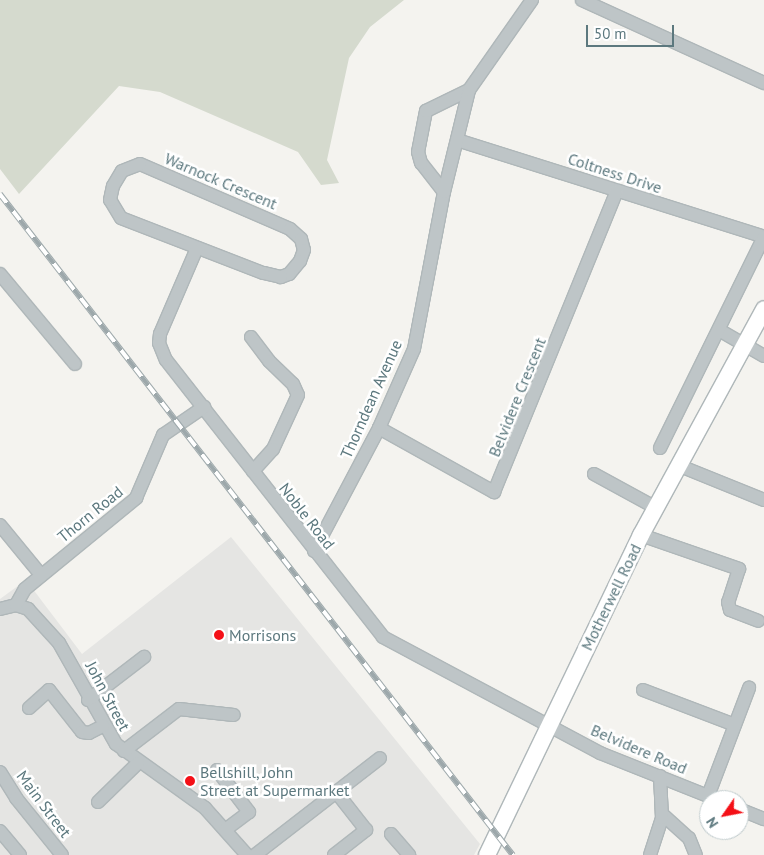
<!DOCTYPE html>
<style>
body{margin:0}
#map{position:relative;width:764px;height:855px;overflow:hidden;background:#f4f3ef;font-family:"PT Sans",sans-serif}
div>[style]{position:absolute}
.built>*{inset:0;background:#e5e5e3}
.green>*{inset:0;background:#d5dace}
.roads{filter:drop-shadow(1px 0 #afb7b9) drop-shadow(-1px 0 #afb7b9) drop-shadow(0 1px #afb7b9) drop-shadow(0 -1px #afb7b9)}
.minor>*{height:12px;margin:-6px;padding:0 6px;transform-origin:6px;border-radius:6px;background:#bec5c7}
.major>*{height:16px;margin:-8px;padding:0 8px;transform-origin:8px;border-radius:8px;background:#fff}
.rail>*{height:5.5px;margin-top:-2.75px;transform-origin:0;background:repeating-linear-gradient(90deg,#fff 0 11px,#9da8ab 0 22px);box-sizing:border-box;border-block:1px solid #9da8ab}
.dots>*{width:14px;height:14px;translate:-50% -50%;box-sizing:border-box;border:2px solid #fff;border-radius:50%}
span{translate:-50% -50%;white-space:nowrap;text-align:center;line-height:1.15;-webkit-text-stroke:5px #fff;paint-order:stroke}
.street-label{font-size:16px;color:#5c787e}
.poi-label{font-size:16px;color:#5c787e}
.left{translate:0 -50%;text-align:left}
.north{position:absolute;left:699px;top:790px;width:50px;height:50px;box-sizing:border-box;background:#fff;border:1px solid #bec9cb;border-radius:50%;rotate:237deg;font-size:14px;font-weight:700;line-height:20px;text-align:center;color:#5c787e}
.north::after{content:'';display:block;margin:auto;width:18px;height:22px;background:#f41017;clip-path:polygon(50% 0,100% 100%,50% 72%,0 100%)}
.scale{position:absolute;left:586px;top:25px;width:88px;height:22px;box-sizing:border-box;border:2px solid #5c787e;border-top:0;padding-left:6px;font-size:15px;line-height:18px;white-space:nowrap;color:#5c787e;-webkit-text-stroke:4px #fff;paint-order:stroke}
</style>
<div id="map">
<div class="built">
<div style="clip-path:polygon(231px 537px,480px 844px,474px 855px,0 855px,0 599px,26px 580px,82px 654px)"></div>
</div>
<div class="green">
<div style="clip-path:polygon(0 0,404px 0,370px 27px,349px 58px,327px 160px,339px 183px,321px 185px,298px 152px,160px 92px,119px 86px,19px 194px,0 169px)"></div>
</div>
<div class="roads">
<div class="minor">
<div style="left:582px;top:0;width:200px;rotate:24.5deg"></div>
<div style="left:457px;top:140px;width:322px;rotate:17.5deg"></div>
<div style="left:140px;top:164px;width:163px;rotate:23.4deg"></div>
<div style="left:290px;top:229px;width:15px;rotate:42deg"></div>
<div style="left:301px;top:239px;width:11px;rotate:75deg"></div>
<div style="left:304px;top:250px;width:12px;rotate:110deg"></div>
<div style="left:300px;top:261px;width:17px;rotate:130deg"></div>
<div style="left:289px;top:274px;width:9px;rotate:159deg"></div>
<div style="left:281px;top:277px;width:18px;rotate:-167deg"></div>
<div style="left:263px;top:273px;width:152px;rotate:-158.8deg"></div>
<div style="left:121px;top:218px;width:21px;rotate:-121deg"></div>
<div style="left:110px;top:200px;width:14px;rotate:-78deg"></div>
<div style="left:113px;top:186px;width:17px;rotate:-59deg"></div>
<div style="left:122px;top:171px;width:19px;rotate:-21deg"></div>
<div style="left:444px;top:192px;width:37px;rotate:-128deg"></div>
<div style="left:421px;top:163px;width:11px;rotate:-105deg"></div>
<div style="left:418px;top:152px;width:42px;rotate:-79deg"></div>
<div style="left:426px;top:111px;width:48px;rotate:-26deg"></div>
<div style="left:197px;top:248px;width:94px;rotate:113.3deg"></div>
<div style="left:160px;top:334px;width:9px;rotate:96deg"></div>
<div style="left:159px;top:343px;width:18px;rotate:68deg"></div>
<div style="left:166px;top:360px;width:352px;rotate:51.9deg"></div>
<div style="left:383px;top:637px;width:246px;rotate:28.1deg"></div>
<div style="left:600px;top:753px;width:127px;rotate:21.7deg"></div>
<div style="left:0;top:274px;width:117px;rotate:50.2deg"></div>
<div style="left:719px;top:330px;width:52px;rotate:30deg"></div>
<div style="left:251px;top:337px;width:30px;rotate:53deg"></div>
<div style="left:269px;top:361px;width:33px;rotate:44deg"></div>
<div style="left:293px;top:384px;width:12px;rotate:66deg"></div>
<div style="left:298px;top:395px;width:60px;rotate:114.8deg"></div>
<div style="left:273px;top:449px;width:30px;rotate:132deg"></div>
<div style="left:379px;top:428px;width:132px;rotate:29.1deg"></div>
<div style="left:494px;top:492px;width:325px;rotate:-67.8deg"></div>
<div style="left:660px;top:448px;width:235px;rotate:-63.8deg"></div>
<div style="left:680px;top:466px;width:91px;rotate:22deg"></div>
<div style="left:594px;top:474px;width:71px;rotate:28.7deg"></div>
<div style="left:0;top:525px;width:65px;rotate:50.6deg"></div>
<div style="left:641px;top:535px;width:104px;rotate:19.1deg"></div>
<div style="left:739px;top:569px;width:35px;rotate:108deg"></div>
<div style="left:728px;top:602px;width:8px;rotate:76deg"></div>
<div style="left:730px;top:610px;width:30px;rotate:21deg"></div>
<div style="left:314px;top:551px;width:139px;rotate:-62.1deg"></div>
<div style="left:379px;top:428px;width:86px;rotate:-66.1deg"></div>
<div style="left:414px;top:349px;width:160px;rotate:-79.2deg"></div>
<div style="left:444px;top:192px;width:105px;rotate:-76.2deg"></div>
<div style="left:469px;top:90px;width:110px;rotate:-55deg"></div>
<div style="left:16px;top:605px;width:13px;rotate:18deg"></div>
<div style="left:28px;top:609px;width:46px;rotate:47.6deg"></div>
<div style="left:59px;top:643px;width:116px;rotate:60.6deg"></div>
<div style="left:116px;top:744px;width:110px;rotate:35.7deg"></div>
<div style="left:205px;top:808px;width:63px;rotate:48.2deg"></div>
<div style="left:0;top:609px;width:16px;rotate:-14deg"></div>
<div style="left:16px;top:605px;width:18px;rotate:-61deg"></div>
<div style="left:25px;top:589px;width:144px;rotate:-39.3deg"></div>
<div style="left:136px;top:498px;width:69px;rotate:-66.8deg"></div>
<div style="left:163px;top:435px;width:50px;rotate:-34.3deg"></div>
<div style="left:643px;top:690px;width:98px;rotate:20.8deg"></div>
<div style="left:88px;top:700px;width:71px;rotate:-37.5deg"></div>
<div style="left:29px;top:708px;width:27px;rotate:-42deg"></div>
<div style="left:49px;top:690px;width:53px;rotate:51.8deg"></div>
<div style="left:82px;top:732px;width:7px;rotate:8deg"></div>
<div style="left:89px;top:733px;width:16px;rotate:-27deg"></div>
<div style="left:124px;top:751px;width:69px;rotate:-37.4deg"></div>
<div style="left:179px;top:709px;width:55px;rotate:6.2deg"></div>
<div style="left:217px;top:770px;width:53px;rotate:52.7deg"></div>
<div style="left:249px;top:812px;width:30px;rotate:143deg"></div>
<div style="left:0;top:772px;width:31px;rotate:58deg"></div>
<div style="left:16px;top:798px;width:73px;rotate:51.1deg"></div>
<div style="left:708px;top:796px;width:116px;rotate:-69.2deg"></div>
<div style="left:98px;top:802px;width:56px;rotate:-44.3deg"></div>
<div style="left:739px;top:809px;width:27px;rotate:22deg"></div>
<div style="left:662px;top:814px;width:36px;rotate:42deg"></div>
<div style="left:689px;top:838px;width:18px;rotate:68deg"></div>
<div style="left:0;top:831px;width:31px;rotate:50deg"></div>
<div style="left:391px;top:834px;width:28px;rotate:49deg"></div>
<div style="left:255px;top:855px;width:158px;rotate:-37.8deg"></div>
<div style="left:334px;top:855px;width:41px;rotate:-38deg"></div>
<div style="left:366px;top:830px;width:47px;rotate:-128.1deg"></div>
<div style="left:650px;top:855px;width:39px;rotate:-72deg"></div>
<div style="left:662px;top:818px;width:42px;rotate:-92.7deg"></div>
</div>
<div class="major">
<div style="left:487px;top:855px;width:355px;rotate:-64.3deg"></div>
<div style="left:641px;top:535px;width:257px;rotate:-61.4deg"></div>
</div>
</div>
<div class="rail">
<div style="left:0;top:194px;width:837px;rotate:52.19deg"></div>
</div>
<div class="dots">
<div style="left:219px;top:635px;background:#f41017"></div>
<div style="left:190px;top:781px;background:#f41017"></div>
</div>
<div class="street-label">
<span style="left:615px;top:173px;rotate:18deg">Coltness Drive</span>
<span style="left:221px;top:181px;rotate:23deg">Warnock Crescent</span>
<span style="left:517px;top:397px;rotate:-68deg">Belvidere Crescent</span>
<span style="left:371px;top:399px;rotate:-66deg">Thorndean Avenue</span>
<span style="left:90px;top:514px;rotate:-39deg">Thorn Road</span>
<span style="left:307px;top:516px;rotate:52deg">Noble Road</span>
<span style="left:611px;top:597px;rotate:-64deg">Motherwell Road</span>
<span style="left:108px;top:696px;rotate:62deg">John Street</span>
<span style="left:639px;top:749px;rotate:23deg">Belvidere Road</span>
<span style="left:44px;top:804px;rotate:53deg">Main Street</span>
</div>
<div class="poi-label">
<span class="left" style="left:229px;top:635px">Morrisons</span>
<span class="left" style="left:200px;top:781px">Bellshill, John<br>Street at Supermarket</span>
</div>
<div class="north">N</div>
<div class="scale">50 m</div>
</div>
